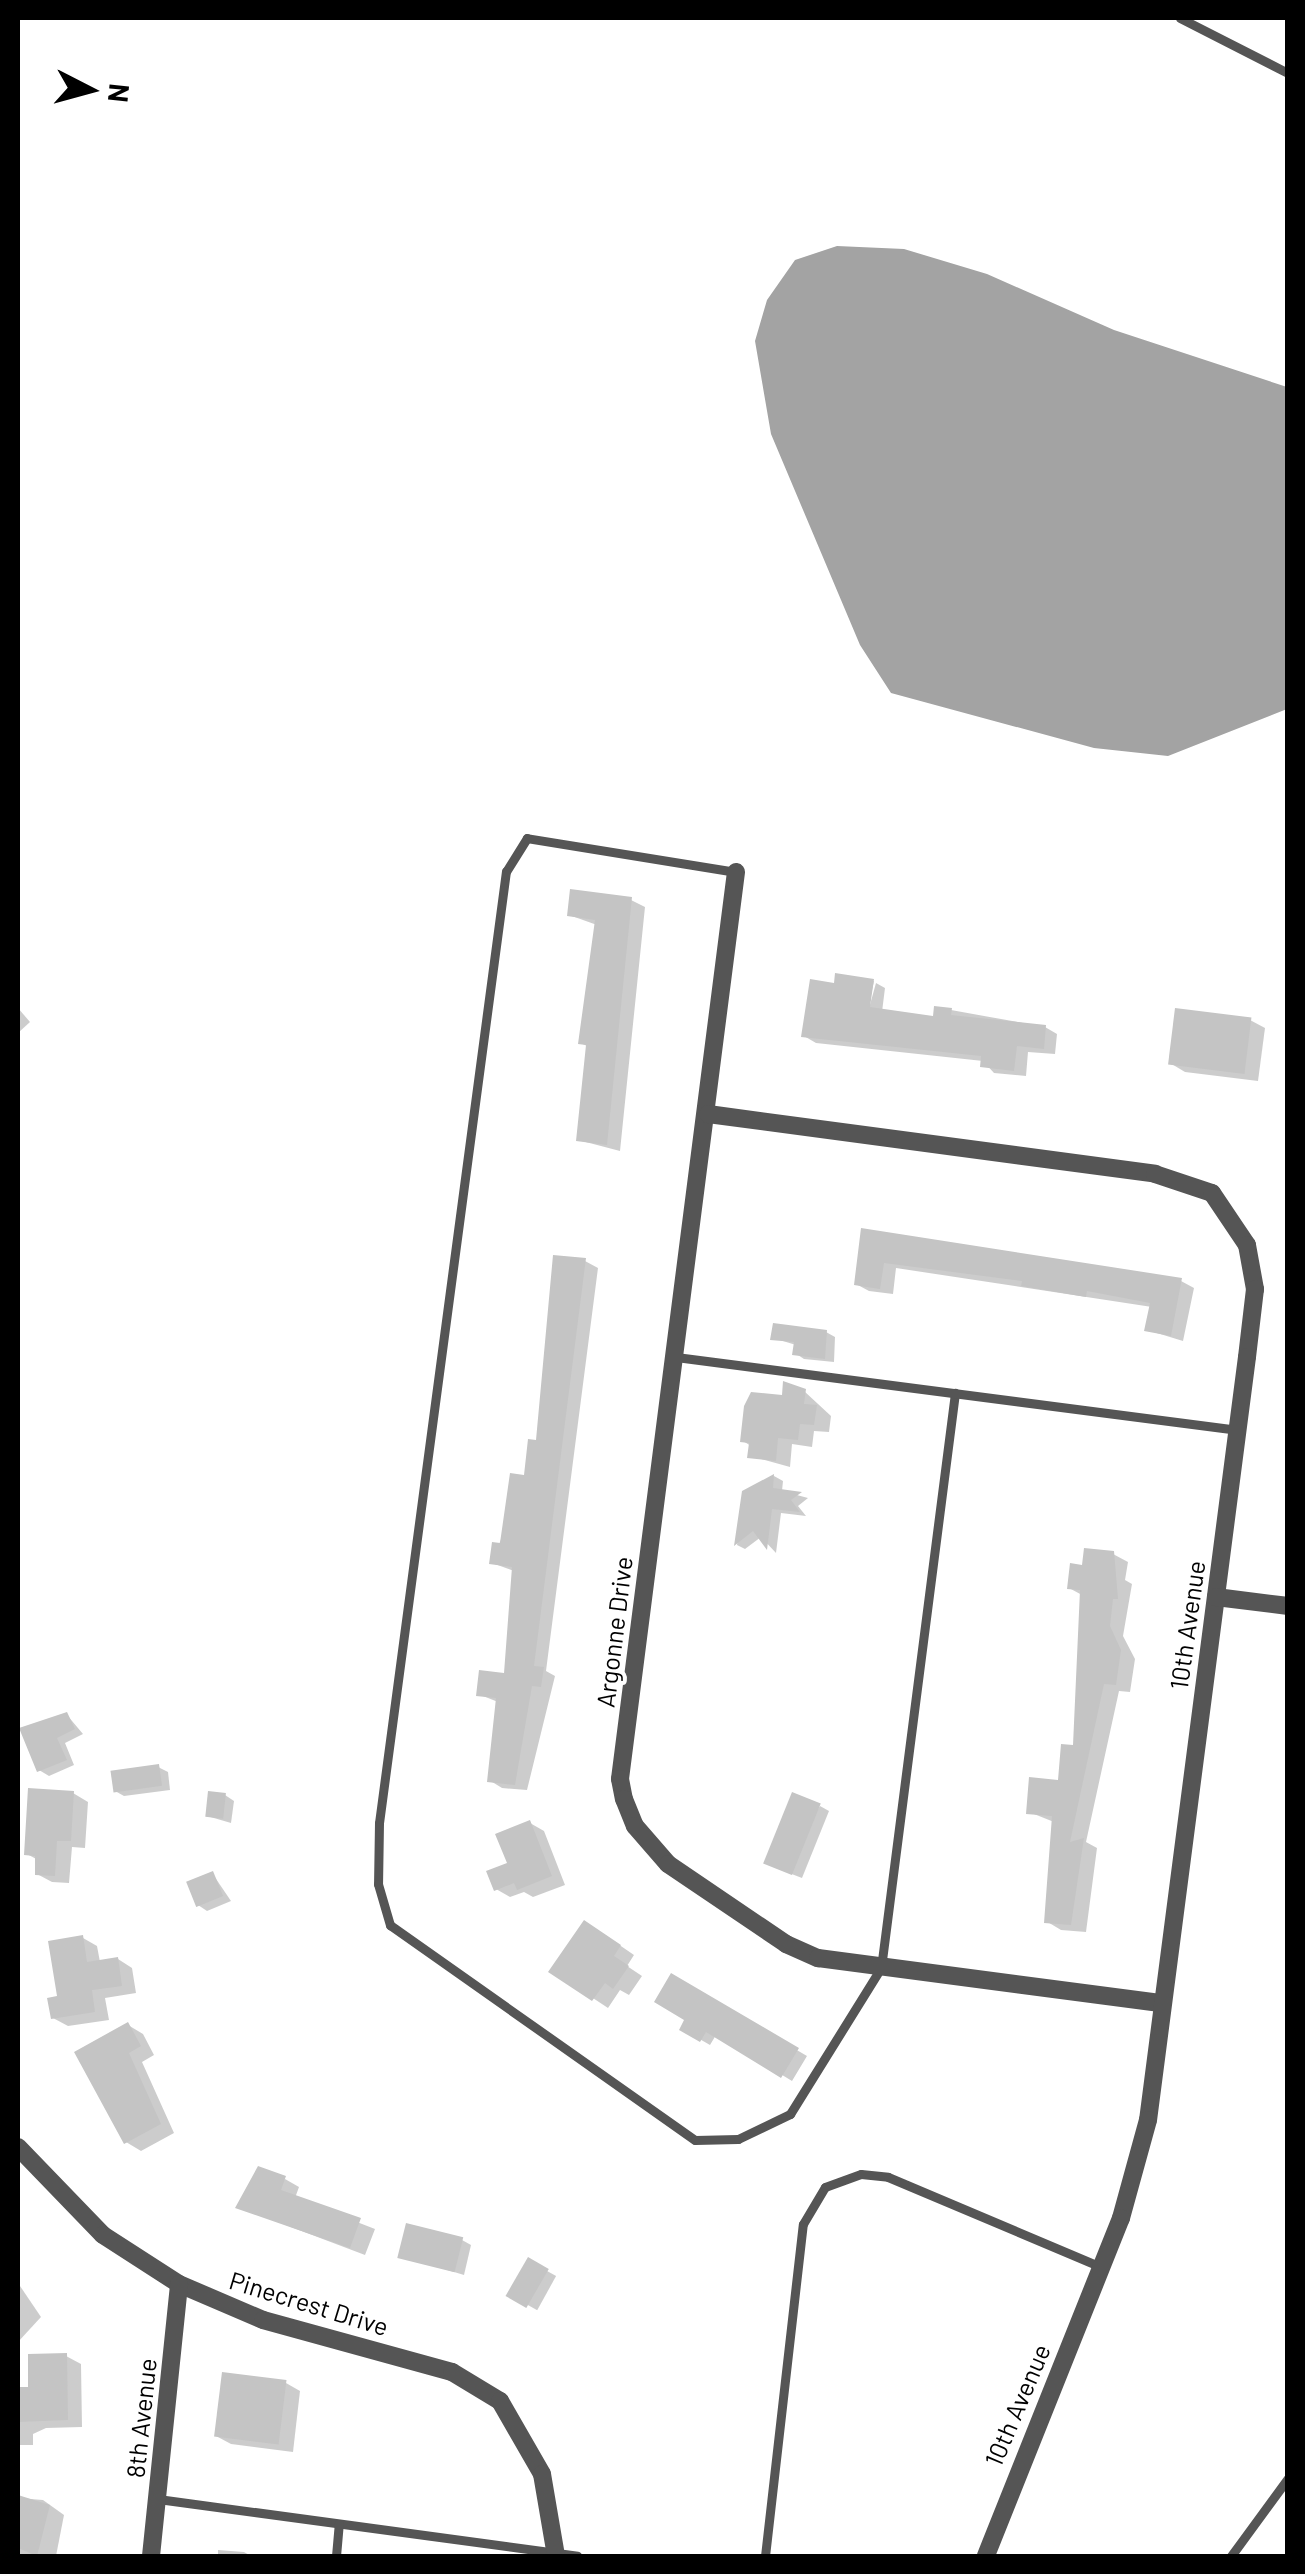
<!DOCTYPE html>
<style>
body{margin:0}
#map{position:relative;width:1305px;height:2574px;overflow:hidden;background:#fff;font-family:Barlow,sans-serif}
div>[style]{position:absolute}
.water>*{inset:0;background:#a3a3a3}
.shadow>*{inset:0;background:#0003;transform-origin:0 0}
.building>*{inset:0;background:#c4c4c4;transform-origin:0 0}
.service>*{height:9px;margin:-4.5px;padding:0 4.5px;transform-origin:4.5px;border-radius:4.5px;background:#555}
.minor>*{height:18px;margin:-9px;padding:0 9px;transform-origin:9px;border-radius:9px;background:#555}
span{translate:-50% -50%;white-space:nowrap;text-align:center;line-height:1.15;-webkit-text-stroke:8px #fff;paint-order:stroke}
.street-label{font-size:25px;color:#000}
.frame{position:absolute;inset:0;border:20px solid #000;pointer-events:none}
.north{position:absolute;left:40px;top:40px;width:100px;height:100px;-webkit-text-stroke:8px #fff;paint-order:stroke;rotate:96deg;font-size:28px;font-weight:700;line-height:40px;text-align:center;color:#000}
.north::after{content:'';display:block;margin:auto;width:35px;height:45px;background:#000;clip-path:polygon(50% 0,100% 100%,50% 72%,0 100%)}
</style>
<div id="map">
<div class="water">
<div style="clip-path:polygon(837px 246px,904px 249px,987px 274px,1114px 330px,1287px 387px,1287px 709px,1168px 756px,1094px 748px,891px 693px,860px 645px,771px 434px,755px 341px,767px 300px,795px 260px)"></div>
</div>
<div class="shadow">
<div style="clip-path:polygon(631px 900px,645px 907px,620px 1151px,578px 1140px,589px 1047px,581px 1043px,597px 925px,569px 915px)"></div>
<div style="clip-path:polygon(874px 981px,866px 1019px,876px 983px,885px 988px,882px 1012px,935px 1019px,951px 1010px,1045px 1027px,1057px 1034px,1055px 1054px,1028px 1052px,1026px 1076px,994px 1073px,983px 1061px,816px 1043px,804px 1036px,836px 985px)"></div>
<div style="clip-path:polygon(18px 1008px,30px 1022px,18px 1033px)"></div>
<div style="clip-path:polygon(1250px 1020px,1265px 1028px,1258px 1081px,1185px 1072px,1170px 1063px)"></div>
<div style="clip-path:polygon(863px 1230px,1181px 1281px,1194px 1288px,1183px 1341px,1147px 1330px,1152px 1307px,896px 1268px,893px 1294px,869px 1291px,856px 1284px)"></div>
<div style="clip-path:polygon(585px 1261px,598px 1268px,546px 1671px,555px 1676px,527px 1790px,502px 1788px,489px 1780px,498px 1702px,478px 1694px,506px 1676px,514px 1571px,492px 1563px,538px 1442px)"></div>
<div style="clip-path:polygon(826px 1332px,835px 1337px,834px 1362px,804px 1359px,795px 1353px,796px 1345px,773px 1338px)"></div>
<div style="clip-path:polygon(804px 1391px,831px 1416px,829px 1432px,814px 1431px,812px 1447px,792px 1444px,790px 1467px,750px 1456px,751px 1446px,743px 1441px)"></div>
<div style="clip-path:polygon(774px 1476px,783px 1481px,782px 1491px,808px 1498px,798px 1506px,806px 1516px,781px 1513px,776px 1553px,761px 1537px,745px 1549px,737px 1545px,745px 1493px)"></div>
<div style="clip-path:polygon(1113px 1554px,1128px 1562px,1125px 1580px,1132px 1584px,1123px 1636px,1135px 1659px,1130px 1692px,1119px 1691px,1086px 1842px,1097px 1848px,1086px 1932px,1061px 1930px,1046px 1921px,1054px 1822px,1029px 1812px,1061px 1783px,1075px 1748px,1082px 1595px,1069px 1588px,1084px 1568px)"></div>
<div style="clip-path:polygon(67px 1715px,83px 1734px,65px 1743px,74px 1765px,49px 1776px,39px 1770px)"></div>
<div style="clip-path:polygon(158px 1767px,168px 1772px,170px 1790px,124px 1796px,115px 1791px)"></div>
<div style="clip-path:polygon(73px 1793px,88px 1802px,85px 1848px,72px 1847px,69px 1883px,52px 1882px,37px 1874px,38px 1860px,27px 1854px)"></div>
<div style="clip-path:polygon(225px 1795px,234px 1801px,231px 1823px,207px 1816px)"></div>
<div style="clip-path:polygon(820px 1806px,829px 1811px,802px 1878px,776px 1868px)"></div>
<div style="clip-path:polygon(530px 1823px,544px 1831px,565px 1885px,533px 1897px,524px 1892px,510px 1897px,496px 1889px)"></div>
<div style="clip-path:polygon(212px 1873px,231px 1901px,207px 1911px,198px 1905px)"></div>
<div style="clip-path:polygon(599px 1931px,634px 1955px,627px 1966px,642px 1976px,629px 1995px,620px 1990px,608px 2008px,552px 1971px)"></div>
<div style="clip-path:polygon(83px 1938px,97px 1946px,100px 1962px,118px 1959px,132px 1968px,136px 1993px,105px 1998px,109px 2020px,68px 2026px,53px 2018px)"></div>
<div style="clip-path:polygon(672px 1977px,807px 2056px,792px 2081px,716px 2035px,710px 2045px,682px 2029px,688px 2019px)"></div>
<div style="clip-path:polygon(128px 2025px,143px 2034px,154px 2055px,142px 2062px,174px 2133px,141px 2151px,126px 2142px)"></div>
<div style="clip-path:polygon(285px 2179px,299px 2187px,295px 2198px,375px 2229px,365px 2255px,238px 2207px)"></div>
<div style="clip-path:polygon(462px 2240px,471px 2245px,464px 2275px,401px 2256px)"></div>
<div style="left:529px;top:2261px;width:31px;height:39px;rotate:29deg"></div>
<div style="clip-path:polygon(18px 2283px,41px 2317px,18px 2342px)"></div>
<div style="clip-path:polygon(66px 2356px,81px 2364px,82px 2427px,46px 2428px,33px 2434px,33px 2445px,18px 2445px,18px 2390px,30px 2390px)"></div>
<div style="clip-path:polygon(286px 2383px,300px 2391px,293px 2452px,231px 2444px,216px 2436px)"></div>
<div style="clip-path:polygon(18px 2498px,43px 2500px,64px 2515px,56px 2556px,18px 2556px)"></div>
<div style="clip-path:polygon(218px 2550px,244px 2552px,251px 2556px,218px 2556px)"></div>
</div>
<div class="building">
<div style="clip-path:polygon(570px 889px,632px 897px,607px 1145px,576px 1141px,586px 1045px,578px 1044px,595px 920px,567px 916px)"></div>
<div style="clip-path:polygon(835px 973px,874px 979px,870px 1007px,933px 1016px,934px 1006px,952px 1008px,951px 1015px,1046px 1025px,1044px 1049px,1017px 1046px,1014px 1071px,980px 1067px,981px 1056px,801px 1037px,810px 979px,834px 983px)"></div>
<div style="left:1175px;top:1008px;width:77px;height:57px;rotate:7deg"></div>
<div style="clip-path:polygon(861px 1228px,1182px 1278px,1171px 1336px,1144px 1331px,1150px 1303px,1087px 1291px,1086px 1297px,1021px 1286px,1022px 1281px,884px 1263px,880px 1289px,854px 1285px)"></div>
<div style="clip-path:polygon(553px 1255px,586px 1258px,534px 1666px,544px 1667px,541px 1687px,532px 1686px,515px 1785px,487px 1782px,496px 1698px,476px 1696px,479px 1670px,504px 1673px,512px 1567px,489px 1564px,492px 1542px,500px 1543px,510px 1473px,524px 1475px,528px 1439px,536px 1440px)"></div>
<div style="clip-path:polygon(773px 1323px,827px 1330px,825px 1359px,792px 1355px,794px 1342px,770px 1340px)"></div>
<div style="clip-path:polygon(783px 1381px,806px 1389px,804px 1404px,817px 1405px,814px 1425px,800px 1424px,798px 1440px,778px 1438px,776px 1461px,747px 1458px,749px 1443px,740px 1442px,744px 1406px,751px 1392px,782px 1395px)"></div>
<div style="clip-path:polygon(774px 1474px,773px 1488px,802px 1492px,791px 1500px,800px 1512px,772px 1509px,767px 1550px,753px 1531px,734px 1546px,742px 1491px)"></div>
<div style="clip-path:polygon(1084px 1548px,1114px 1551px,1118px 1599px,1113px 1599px,1110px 1626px,1121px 1650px,1116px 1685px,1104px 1684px,1070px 1842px,1084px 1838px,1071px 1925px,1044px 1923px,1052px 1816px,1026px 1814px,1029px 1777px,1058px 1780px,1061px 1744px,1073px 1745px,1080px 1590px,1067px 1589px,1070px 1563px,1082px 1565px)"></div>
<div style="clip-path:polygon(67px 1712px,75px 1729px,57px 1738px,67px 1760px,37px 1772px,19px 1728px)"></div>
<div style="left:159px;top:1764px;width:22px;height:49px;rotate:82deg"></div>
<div style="clip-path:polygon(28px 1788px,74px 1791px,71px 1841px,57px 1841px,55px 1876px,35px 1875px,35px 1856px,24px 1855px)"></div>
<div style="left:208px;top:1791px;width:18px;height:26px;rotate:6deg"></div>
<div style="left:792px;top:1792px;width:31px;height:77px;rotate:22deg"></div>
<div style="clip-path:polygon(530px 1820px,552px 1876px,517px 1890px,514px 1883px,494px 1891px,486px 1871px,507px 1863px,495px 1834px)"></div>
<div style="left:213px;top:1871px;width:27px;height:29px;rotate:68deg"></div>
<div style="clip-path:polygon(584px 1920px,621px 1945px,614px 1956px,629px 1966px,613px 1989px,605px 1983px,592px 2001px,548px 1972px)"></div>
<div style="clip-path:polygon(83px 1935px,87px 1962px,118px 1957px,122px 1986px,92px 1990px,95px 2012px,51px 2019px,47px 1998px,57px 1996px,48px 1941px)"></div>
<div style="clip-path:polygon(671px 1973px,799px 2048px,781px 2078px,706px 2032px,700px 2042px,679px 2030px,684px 2020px,654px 2002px)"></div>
<div style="clip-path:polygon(128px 2022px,141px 2046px,129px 2053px,161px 2124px,124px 2144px,74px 2052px)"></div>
<div style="clip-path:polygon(258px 2166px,286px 2176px,281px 2190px,361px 2218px,350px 2248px,235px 2208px)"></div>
<div style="left:406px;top:2223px;width:59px;height:36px;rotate:14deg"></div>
<div style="left:528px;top:2257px;width:24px;height:45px;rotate:30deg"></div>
<div style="clip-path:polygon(67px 2353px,68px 2420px,18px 2422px,18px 2387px,28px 2387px,28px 2354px)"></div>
<div style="left:222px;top:2372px;width:65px;height:65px;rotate:7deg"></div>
<div style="clip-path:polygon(18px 2495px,50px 2505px,37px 2556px,18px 2548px)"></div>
</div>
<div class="service">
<div style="left:1180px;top:18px;width:121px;rotate:27deg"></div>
<div style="left:736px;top:872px;width:212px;rotate:-170.8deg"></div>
<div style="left:527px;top:838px;width:39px;rotate:122deg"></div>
<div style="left:506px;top:871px;width:960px;rotate:97.6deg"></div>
<div style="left:379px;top:1823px;width:61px;rotate:90.9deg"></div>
<div style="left:378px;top:1884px;width:43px;rotate:73.7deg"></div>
<div style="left:390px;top:1925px;width:373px;rotate:35.2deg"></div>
<div style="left:695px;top:2140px;width:43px;rotate:-1.3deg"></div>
<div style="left:738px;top:2139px;width:58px;rotate:-25.7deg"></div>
<div style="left:790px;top:2114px;width:172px;rotate:-58.1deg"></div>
<div style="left:881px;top:1968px;width:580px;rotate:-82.67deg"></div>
<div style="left:676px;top:1357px;width:567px;rotate:7.4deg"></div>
<div style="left:158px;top:2499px;width:423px;rotate:7.7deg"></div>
<div style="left:336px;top:2556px;width:32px;rotate:-85deg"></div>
<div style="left:765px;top:2556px;width:334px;rotate:-83.5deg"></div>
<div style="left:803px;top:2224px;width:43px;rotate:-59.3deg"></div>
<div style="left:825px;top:2187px;width:38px;rotate:-20deg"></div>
<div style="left:861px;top:2174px;width:27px;rotate:6deg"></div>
<div style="left:888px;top:2177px;width:231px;rotate:22.9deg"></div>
<div style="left:1231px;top:2556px;width:97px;rotate:-53.8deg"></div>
</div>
<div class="minor">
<div style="left:736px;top:872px;width:914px;rotate:97.29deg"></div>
<div style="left:620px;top:1779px;width:20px;rotate:79deg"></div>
<div style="left:624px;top:1799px;width:29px;rotate:68deg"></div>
<div style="left:635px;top:1826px;width:50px;rotate:49deg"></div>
<div style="left:668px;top:1864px;width:143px;rotate:34.1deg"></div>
<div style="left:786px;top:1944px;width:35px;rotate:24deg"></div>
<div style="left:818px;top:1958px;width:347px;rotate:7.5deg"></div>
<div style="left:708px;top:1114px;width:451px;rotate:7.6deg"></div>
<div style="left:1155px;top:1174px;width:60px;rotate:18.4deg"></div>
<div style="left:1212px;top:1193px;width:63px;rotate:56.1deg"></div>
<div style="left:1247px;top:1245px;width:45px;rotate:79.7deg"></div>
<div style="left:1255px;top:1289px;width:68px;rotate:96.7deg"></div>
<div style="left:1247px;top:1357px;width:769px;rotate:97.39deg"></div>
<div style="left:1148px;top:2120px;width:102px;rotate:105.4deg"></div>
<div style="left:1121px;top:2218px;width:364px;rotate:111.8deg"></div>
<div style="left:1216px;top:1597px;width:73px;rotate:7.1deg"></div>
<div style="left:18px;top:2147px;width:122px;rotate:46deg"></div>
<div style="left:103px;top:2235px;width:90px;rotate:32.8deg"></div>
<div style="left:179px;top:2284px;width:91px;rotate:23.2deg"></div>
<div style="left:263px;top:2320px;width:196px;rotate:15.4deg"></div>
<div style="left:452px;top:2372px;width:56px;rotate:31.1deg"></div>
<div style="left:500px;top:2401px;width:84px;rotate:60.1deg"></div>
<div style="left:542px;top:2474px;width:83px;rotate:80.3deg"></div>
<div style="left:151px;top:2556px;width:273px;rotate:-84.1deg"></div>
</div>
<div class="street-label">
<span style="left:1187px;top:1625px;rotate:-82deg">10th Avenue</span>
<span style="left:614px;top:1632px;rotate:-83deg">Argonne Drive</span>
<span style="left:309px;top:2303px;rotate:17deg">Pinecrest Drive</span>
<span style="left:1017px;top:2405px;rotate:-67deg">10th Avenue</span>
<span style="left:141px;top:2418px;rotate:-84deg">8th Avenue</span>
</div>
<div class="frame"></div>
<div class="north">N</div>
</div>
